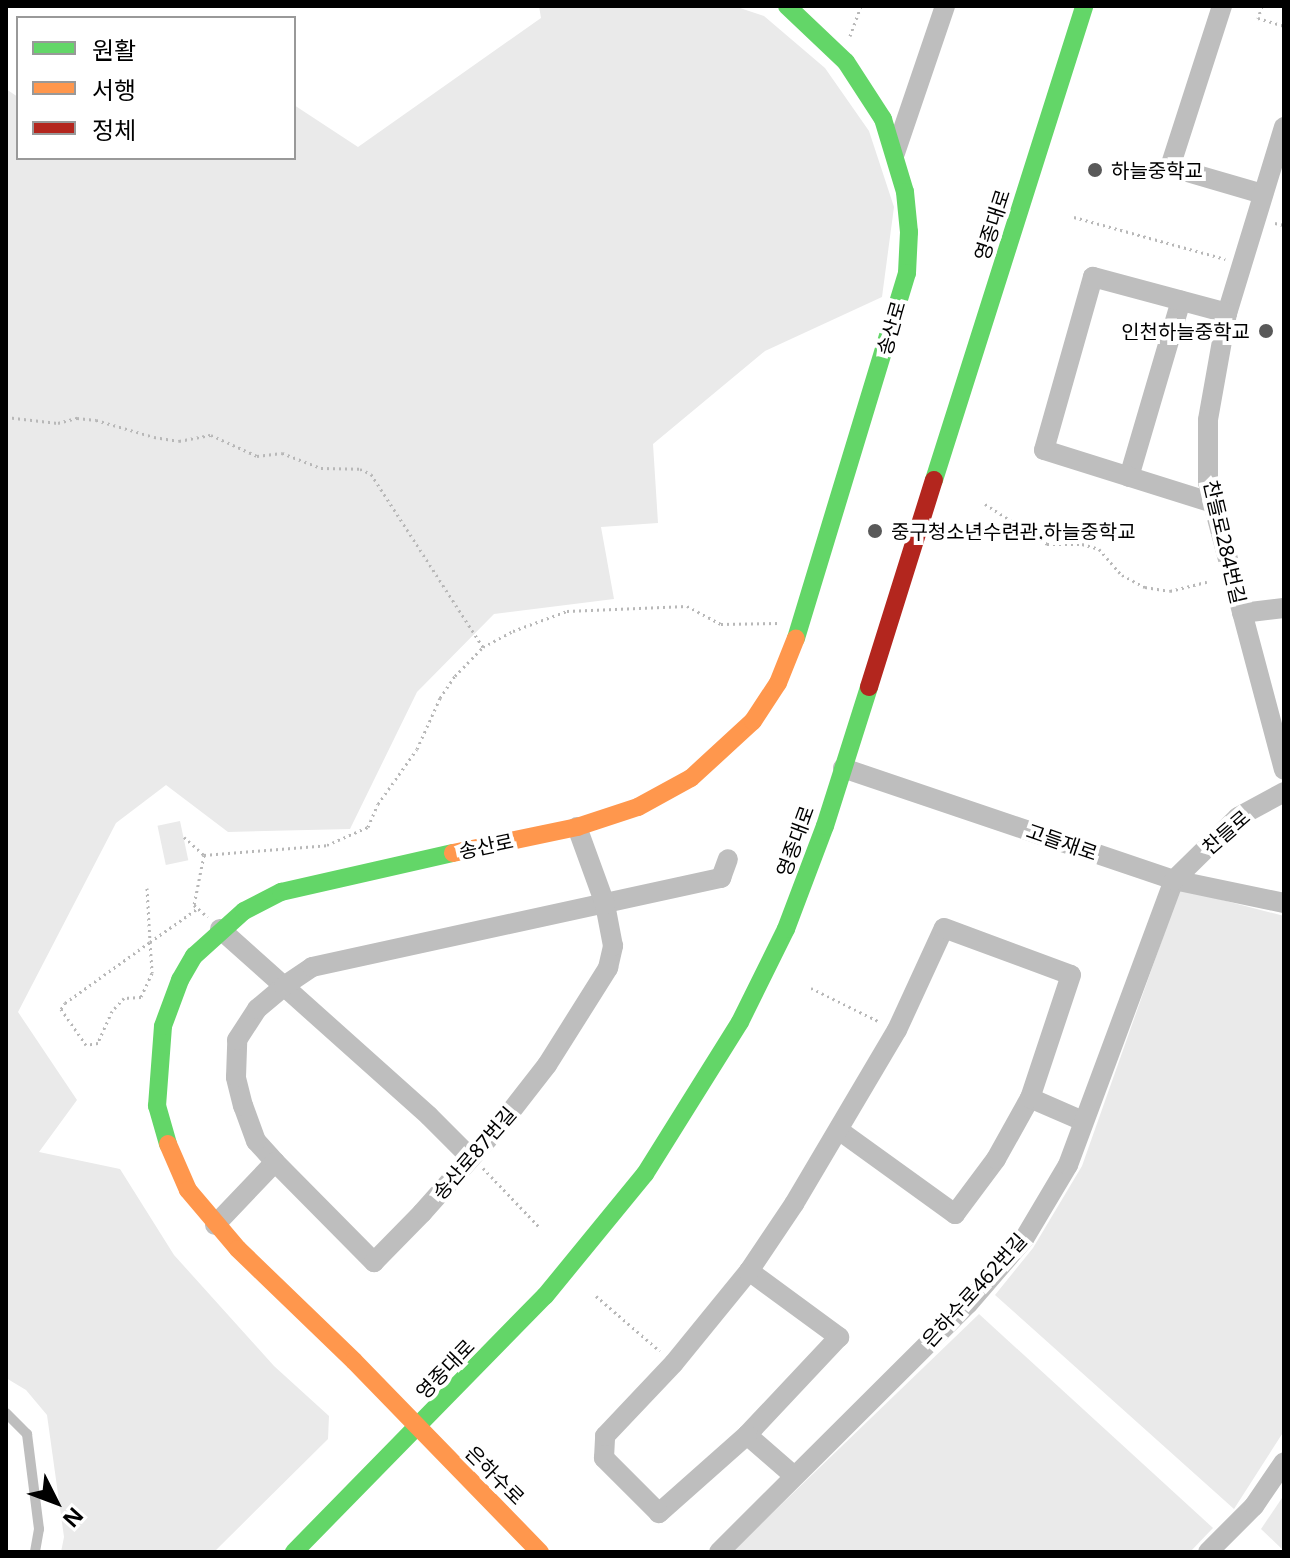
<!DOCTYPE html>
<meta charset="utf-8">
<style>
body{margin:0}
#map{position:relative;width:1290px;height:1558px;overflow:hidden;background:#fff;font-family:"Noto Sans","Noto Sans KR",sans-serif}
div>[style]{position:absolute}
.green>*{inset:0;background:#eaeaea;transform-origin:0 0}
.path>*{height:3px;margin-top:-1.5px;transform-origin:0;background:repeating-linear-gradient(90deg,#b8b8b8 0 2px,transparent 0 6px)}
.lane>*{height:10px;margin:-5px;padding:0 5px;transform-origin:5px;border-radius:5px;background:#bebebe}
.street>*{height:20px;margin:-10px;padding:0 10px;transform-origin:10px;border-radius:10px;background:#bebebe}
.fast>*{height:18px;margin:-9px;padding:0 9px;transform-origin:9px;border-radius:9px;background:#63d668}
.slow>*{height:18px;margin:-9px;padding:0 9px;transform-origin:9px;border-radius:9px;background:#ff974d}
.jam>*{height:18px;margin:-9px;padding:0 9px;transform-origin:9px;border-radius:9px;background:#b3261e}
.dots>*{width:22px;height:22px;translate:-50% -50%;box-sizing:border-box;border:4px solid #fff;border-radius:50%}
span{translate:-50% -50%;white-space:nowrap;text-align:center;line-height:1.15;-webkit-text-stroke:8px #fff;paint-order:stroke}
.poi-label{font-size:20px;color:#000}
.left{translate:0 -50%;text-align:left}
.right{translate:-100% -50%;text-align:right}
.street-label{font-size:20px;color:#000}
.frame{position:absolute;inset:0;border:8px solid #000;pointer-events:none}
.legend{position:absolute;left:16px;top:16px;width:280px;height:144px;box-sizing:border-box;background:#fff;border:2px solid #999;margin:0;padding:10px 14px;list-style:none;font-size:24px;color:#000}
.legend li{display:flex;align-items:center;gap:16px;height:40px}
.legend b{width:40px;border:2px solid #999}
.north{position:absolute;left:16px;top:1462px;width:80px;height:80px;-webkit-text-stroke:6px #fff;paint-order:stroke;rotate:132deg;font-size:22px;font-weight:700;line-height:32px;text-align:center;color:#000}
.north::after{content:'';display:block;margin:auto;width:28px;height:36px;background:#000;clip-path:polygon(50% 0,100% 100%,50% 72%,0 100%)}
</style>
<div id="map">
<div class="green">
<div style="clip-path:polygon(539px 6px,734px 6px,764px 16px,825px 68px,869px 131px,894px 207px,882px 297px,765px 351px,653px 444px,658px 523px,601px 527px,614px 599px,494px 614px,417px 692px,350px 829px,228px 832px,166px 785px,116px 823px,18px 1012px,77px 1100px,39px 1152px,120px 1169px,174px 1255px,274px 1366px,329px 1416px,328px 1439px,214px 1552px,61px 1552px,64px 1537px,47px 1415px,26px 1390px,6px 1378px,6px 89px,18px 97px,18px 158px,294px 158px,294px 105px,358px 147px,541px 18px)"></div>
<div style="left:180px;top:821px;width:40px;height:23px;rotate:78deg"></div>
<div style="clip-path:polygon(1180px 889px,1284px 916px,1284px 1431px,1234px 1509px,995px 1295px,1033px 1248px,1082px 1166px)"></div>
<div style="clip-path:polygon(979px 1314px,1213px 1528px,1190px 1552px,732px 1552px)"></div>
<div style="clip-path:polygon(1284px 1495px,1284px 1551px,1261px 1529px)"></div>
</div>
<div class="path">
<div style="left:1262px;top:6px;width:13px;rotate:108deg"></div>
<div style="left:1258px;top:18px;width:27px;rotate:17deg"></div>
<div style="left:850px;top:36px;width:32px;rotate:-70deg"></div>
<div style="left:1074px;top:217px;width:157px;rotate:15.5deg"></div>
<div style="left:1275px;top:223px;width:9px;rotate:13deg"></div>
<div style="left:6px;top:417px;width:52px;rotate:6.6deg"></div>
<div style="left:58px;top:423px;width:20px;rotate:-15deg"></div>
<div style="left:77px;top:418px;width:19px;rotate:6deg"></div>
<div style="left:96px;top:420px;width:60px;rotate:16.3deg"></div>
<div style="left:154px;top:437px;width:25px;rotate:9deg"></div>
<div style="left:179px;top:441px;width:33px;rotate:-11deg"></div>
<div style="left:211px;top:435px;width:51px;rotate:24.5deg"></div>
<div style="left:257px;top:456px;width:25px;rotate:-7deg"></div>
<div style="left:282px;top:453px;width:42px;rotate:21deg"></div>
<div style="left:321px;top:468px;width:39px;rotate:1deg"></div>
<div style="left:360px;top:469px;width:12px;rotate:24deg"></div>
<div style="left:371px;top:474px;width:206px;rotate:57.1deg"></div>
<div style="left:985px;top:504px;width:74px;rotate:32.8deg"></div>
<div style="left:1047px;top:544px;width:35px"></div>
<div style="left:1082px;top:544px;width:18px;rotate:16deg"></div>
<div style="left:1099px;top:549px;width:35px;rotate:49deg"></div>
<div style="left:1122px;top:575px;width:26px;rotate:28deg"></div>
<div style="left:1145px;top:587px;width:25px;rotate:9deg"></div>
<div style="left:1170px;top:591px;width:38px;rotate:-14deg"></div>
<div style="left:184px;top:837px;width:27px;rotate:42deg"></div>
<div style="left:204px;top:855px;width:51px;rotate:101.3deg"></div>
<div style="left:194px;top:905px;width:18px;rotate:41deg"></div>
<div style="left:204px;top:855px;width:123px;rotate:-4.6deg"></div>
<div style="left:327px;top:845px;width:45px;rotate:-23.7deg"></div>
<div style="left:368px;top:827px;width:25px;rotate:-67deg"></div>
<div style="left:378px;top:804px;width:67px;rotate:-54.7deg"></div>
<div style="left:417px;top:749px;width:56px;rotate:-65.7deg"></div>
<div style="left:440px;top:698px;width:27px;rotate:-56deg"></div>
<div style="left:455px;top:676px;width:40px;rotate:-46deg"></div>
<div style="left:483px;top:647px;width:34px;rotate:-28deg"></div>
<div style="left:513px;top:631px;width:58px;rotate:-20.3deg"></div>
<div style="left:567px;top:611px;width:120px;rotate:-2.4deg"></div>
<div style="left:687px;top:606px;width:38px;rotate:28deg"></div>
<div style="left:721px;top:624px;width:59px;rotate:-1deg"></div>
<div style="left:147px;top:888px;width:54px;rotate:86.8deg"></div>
<div style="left:150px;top:942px;width:31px;rotate:86deg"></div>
<div style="left:152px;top:973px;width:26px;rotate:115deg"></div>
<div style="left:141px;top:997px;width:17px;rotate:177deg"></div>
<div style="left:124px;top:998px;width:18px;rotate:133deg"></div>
<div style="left:112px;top:1011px;width:35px;rotate:114deg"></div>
<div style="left:98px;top:1043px;width:12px;rotate:171deg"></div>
<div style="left:86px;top:1045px;width:44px;rotate:-124.8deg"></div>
<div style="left:61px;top:1009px;width:7px;rotate:-56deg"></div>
<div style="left:65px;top:1003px;width:105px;rotate:-35.7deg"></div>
<div style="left:150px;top:942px;width:59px;rotate:-35.3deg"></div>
<div style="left:811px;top:988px;width:77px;rotate:26.2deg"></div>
<div style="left:483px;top:1168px;width:84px;rotate:46.4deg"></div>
<div style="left:596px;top:1296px;width:84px;rotate:40.7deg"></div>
</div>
<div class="lane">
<div style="left:6px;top:1413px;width:30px;rotate:45deg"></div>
<div style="left:27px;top:1434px;width:96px;rotate:82.8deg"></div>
<div style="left:39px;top:1529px;width:23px;rotate:100deg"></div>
</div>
<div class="street">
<div style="left:1222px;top:6px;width:169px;rotate:107.9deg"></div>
<div style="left:1170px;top:167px;width:97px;rotate:16.2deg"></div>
<div style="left:1284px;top:127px;width:195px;rotate:107deg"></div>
<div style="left:1227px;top:313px;width:109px;rotate:100.1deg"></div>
<div style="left:1208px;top:420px;width:62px;rotate:90deg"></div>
<div style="left:1208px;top:482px;width:22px;rotate:77deg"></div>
<div style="left:1213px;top:503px;width:276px;rotate:75.1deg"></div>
<div style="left:895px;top:153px;width:155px;rotate:-71.2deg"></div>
<div style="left:1129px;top:477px;width:184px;rotate:-73.6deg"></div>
<div style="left:1213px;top:503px;width:177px;rotate:-162.6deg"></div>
<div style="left:1044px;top:450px;width:180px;rotate:-74.2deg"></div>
<div style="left:1093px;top:277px;width:139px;rotate:15deg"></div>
<div style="left:1242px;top:613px;width:42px;rotate:-6.8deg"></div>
<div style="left:843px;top:768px;width:349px;rotate:18.7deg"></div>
<div style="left:1174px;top:880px;width:112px;rotate:11.8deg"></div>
<div style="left:220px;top:929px;width:280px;rotate:41.8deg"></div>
<div style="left:429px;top:1116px;width:59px;rotate:45deg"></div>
<div style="left:840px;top:1131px;width:142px;rotate:35.8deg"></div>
<div style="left:955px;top:1214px;width:69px;rotate:-53.3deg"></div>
<div style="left:996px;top:1159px;width:70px;rotate:-60.9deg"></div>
<div style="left:1030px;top:1098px;width:58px;rotate:23.5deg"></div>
<div style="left:275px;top:1162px;width:28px;rotate:-132deg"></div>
<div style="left:256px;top:1141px;width:37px;rotate:-110deg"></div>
<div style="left:243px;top:1106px;width:30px;rotate:-104deg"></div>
<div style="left:236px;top:1077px;width:37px;rotate:-88deg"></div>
<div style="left:237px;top:1040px;width:37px;rotate:-57deg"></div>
<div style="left:257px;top:1009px;width:35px;rotate:-40deg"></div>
<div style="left:284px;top:986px;width:34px;rotate:-34deg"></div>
<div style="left:312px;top:967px;width:419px;rotate:-12.3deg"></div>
<div style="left:721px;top:878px;width:20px;rotate:-70deg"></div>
<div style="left:215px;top:1225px;width:87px;rotate:-46.4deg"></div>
<div style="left:275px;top:1162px;width:141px;rotate:45.3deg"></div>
<div style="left:374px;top:1262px;width:69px;rotate:-45.6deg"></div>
<div style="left:422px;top:1213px;width:119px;rotate:-48.4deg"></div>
<div style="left:501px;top:1124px;width:75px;rotate:-52.1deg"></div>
<div style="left:547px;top:1065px;width:115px;rotate:-57.8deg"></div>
<div style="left:608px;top:968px;width:23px;rotate:-77deg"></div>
<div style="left:613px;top:946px;width:43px;rotate:-100.8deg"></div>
<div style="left:605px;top:904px;width:82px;rotate:-110deg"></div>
<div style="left:749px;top:1271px;width:112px;rotate:36.3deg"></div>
<div style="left:839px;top:1337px;width:134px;rotate:133.2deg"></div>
<div style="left:747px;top:1435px;width:61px;rotate:41deg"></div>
<div style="left:747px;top:1435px;width:118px;rotate:138.4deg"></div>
<div style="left:659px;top:1513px;width:78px;rotate:-135deg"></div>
<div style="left:604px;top:1458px;width:22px;rotate:-87deg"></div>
<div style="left:605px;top:1436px;width:100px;rotate:-46.6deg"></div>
<div style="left:674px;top:1363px;width:119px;rotate:-50.8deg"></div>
<div style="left:749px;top:1271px;width:81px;rotate:-56.1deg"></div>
<div style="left:794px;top:1204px;width:202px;rotate:-59.4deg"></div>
<div style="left:897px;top:1030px;width:112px;rotate:-65.3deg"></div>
<div style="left:944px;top:928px;width:135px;rotate:20.3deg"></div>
<div style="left:1071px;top:975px;width:130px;rotate:108.4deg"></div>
<div style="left:719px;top:1552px;width:351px;rotate:-44.9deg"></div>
<div style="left:968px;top:1304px;width:86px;rotate:-49.3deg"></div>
<div style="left:1024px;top:1239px;width:86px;rotate:-59.3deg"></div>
<div style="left:1068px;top:1165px;width:304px;rotate:-69.6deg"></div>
<div style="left:1174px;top:880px;width:90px;rotate:-44.5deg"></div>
<div style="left:1238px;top:817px;width:52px;rotate:-28.5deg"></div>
<div style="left:1208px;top:1552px;width:65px;rotate:-45deg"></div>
<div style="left:1254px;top:1506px;width:53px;rotate:-55.7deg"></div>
</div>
<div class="fast">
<div style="left:787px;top:6px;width:81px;rotate:43.5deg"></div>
<div style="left:846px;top:62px;width:68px;rotate:57deg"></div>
<div style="left:883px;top:119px;width:76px;rotate:73.2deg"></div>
<div style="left:905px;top:192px;width:40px;rotate:84.3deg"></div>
<div style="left:909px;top:232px;width:41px;rotate:92.8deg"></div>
<div style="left:907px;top:273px;width:382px;rotate:106.9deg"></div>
<div style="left:934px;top:480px;width:497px;rotate:-72.4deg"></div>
<div style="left:168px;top:1144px;width:40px;rotate:-106deg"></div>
<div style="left:157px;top:1106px;width:80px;rotate:-85.7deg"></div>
<div style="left:163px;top:1026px;width:49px;rotate:-69.7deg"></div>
<div style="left:180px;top:980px;width:28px;rotate:-60deg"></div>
<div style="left:194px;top:956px;width:67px;rotate:-42deg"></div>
<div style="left:244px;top:911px;width:42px;rotate:-27.2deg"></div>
<div style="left:281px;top:892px;width:176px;rotate:-12.8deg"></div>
<div style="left:294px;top:1552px;width:359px;rotate:-45.6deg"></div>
<div style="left:545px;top:1296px;width:158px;rotate:-50.7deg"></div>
<div style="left:645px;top:1174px;width:179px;rotate:-58deg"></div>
<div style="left:740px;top:1022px;width:104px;rotate:-63.7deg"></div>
<div style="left:786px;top:929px;width:110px;rotate:-69.3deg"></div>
<div style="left:825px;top:826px;width:146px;rotate:-72.4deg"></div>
</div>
<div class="slow">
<div style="left:453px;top:853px;width:127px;rotate:-11.8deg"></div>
<div style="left:577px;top:827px;width:64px;rotate:-18.2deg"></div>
<div style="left:638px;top:807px;width:60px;rotate:-28.7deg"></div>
<div style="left:691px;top:778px;width:84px;rotate:-42.6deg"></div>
<div style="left:753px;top:721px;width:45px;rotate:-56.7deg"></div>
<div style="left:778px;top:683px;width:48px;rotate:-68.2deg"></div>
<div style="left:168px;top:1144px;width:50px;rotate:66.5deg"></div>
<div style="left:188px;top:1190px;width:77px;rotate:49.7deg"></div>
<div style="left:238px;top:1249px;width:161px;rotate:44deg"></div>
<div style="left:354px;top:1361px;width:267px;rotate:45.8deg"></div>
</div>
<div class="jam">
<div style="left:869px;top:687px;width:217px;rotate:-72.6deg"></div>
</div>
<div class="dots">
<div style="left:1095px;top:170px;background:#595959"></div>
<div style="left:1266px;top:331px;background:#595959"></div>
<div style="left:875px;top:531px;background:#595959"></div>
</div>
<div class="poi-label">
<span class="left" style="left:1111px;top:170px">하늘중학교</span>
<span class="right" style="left:1250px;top:331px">인천하늘중학교</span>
<span class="left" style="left:891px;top:531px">중구청소년수련관.하늘중학교</span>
</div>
<div class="street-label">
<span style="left:992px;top:225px;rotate:-72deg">영종대로</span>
<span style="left:891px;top:328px;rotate:-74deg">송산로</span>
<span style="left:1225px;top:542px;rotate:77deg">찬들로284번길</span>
<span style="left:1226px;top:832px;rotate:-41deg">찬들로</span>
<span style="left:795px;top:841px;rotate:-70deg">영종대로</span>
<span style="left:1062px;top:842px;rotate:19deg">고들재로</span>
<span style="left:486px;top:846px;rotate:-12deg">송산로</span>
<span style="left:474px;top:1153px;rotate:-49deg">송산로87번길</span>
<span style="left:974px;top:1290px;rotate:-48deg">은하수로462번길</span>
<span style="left:445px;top:1369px;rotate:-46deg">영종대로</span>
<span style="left:495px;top:1475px;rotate:45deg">은하수로</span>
</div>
<div class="frame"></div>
<ul class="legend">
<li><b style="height:10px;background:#63d668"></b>원활</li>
<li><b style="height:10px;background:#ff974d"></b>서행</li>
<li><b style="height:10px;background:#b3261e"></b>정체</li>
</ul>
<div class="north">N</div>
</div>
